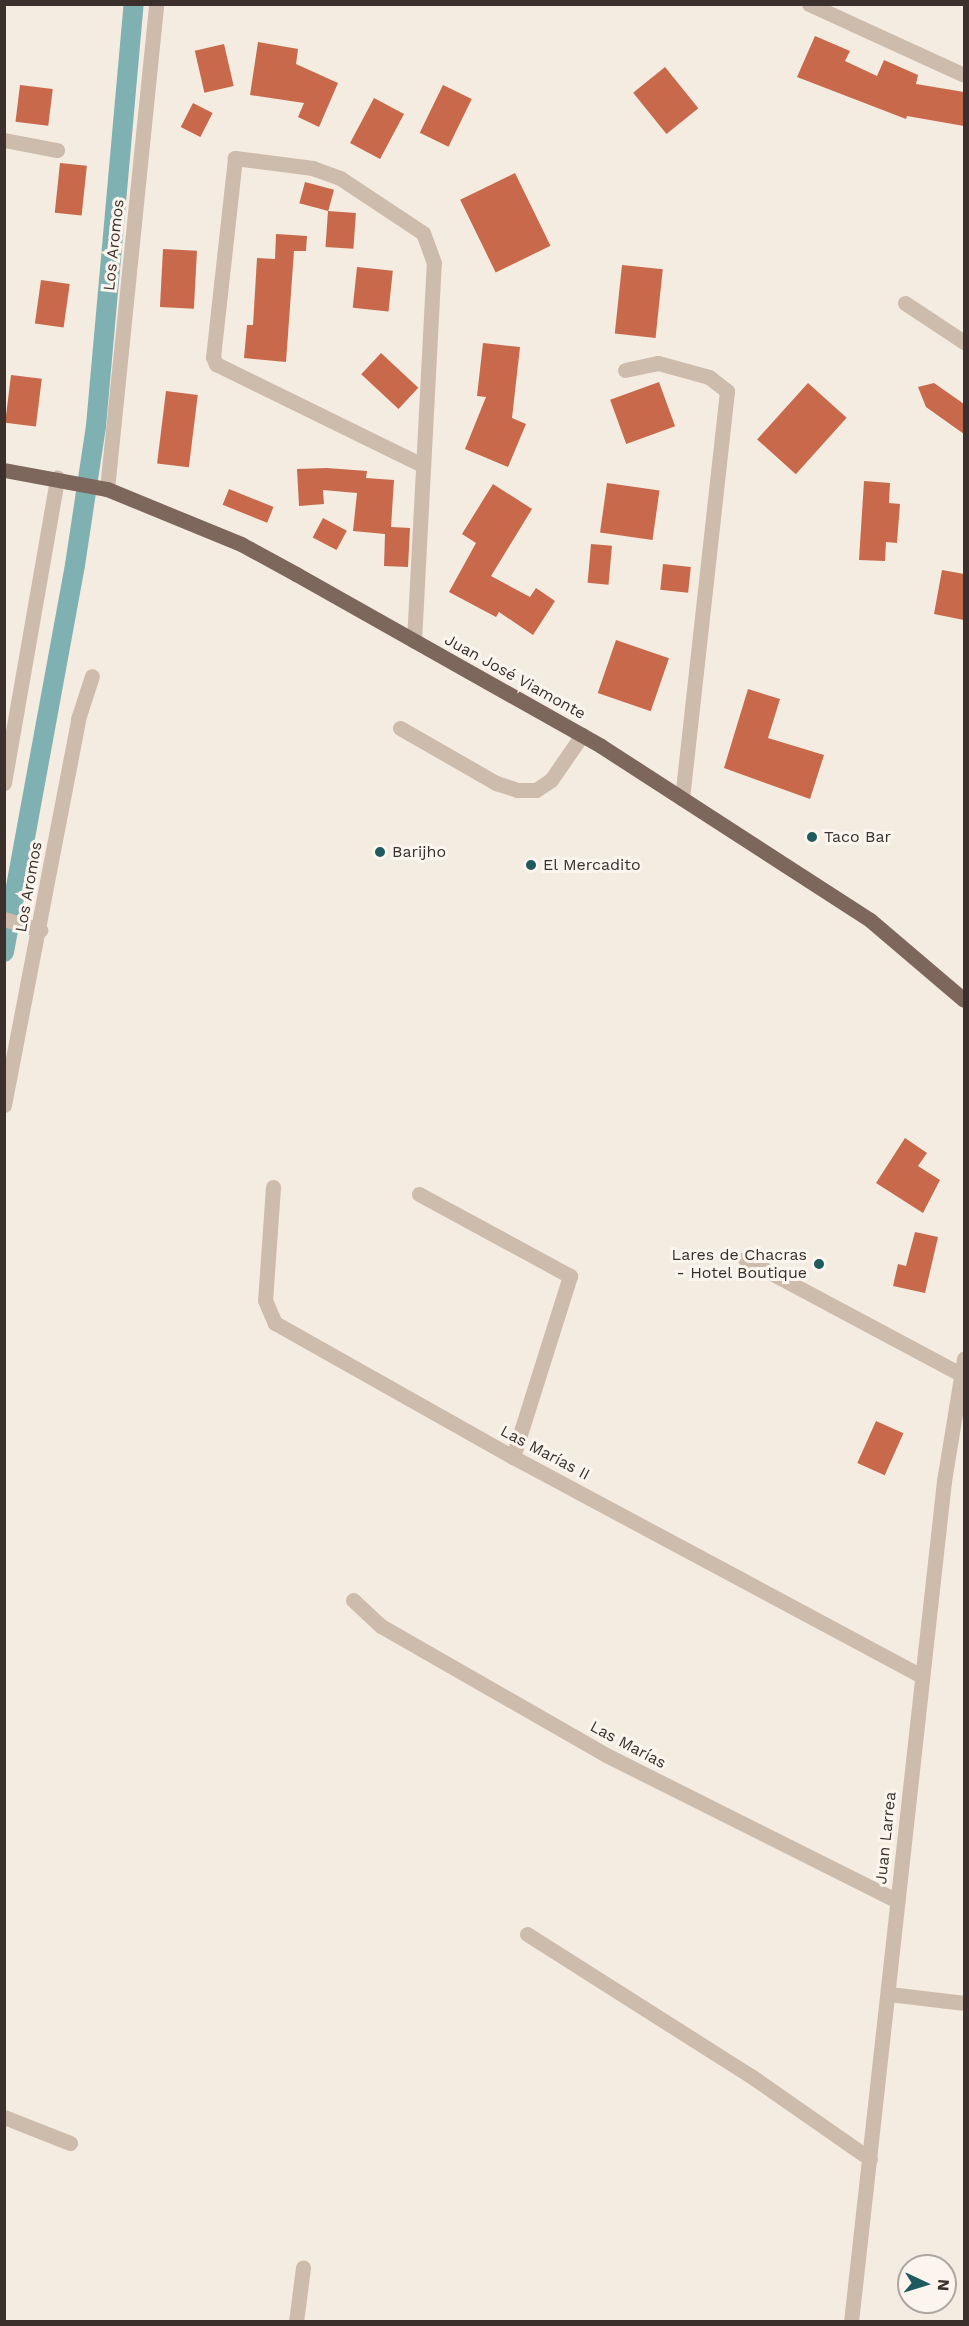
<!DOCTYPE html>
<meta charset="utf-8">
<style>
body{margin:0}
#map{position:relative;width:969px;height:2326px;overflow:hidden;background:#f4ebe1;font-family:"Work Sans",sans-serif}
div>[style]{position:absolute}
.canal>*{height:20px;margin:-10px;padding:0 10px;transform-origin:10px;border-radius:10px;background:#7fb0b2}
.building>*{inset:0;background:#c8694b;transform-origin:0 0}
.minor>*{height:15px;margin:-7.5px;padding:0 7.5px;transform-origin:7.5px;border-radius:7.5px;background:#cdbbac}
.major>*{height:15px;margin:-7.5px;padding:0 7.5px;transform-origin:7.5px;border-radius:7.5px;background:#7d675c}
.dots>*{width:16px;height:16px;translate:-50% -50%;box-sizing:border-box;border:3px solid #fbf5ee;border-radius:50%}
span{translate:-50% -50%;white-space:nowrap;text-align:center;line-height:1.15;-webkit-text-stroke:6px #fbf5ee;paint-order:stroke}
.street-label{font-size:16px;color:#3b302b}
.poi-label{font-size:16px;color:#3b302b}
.left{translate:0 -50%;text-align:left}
.right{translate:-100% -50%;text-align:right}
.frame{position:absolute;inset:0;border:6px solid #3b302b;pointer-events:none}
.north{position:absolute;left:897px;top:2254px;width:60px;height:60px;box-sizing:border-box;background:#fbf5ee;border:2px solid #aea6a0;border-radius:50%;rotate:94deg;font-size:16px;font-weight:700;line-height:24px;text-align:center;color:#3b302b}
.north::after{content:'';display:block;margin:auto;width:21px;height:27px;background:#1f5a5e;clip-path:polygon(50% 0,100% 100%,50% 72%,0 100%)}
</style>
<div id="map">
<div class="canal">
<div style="left:4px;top:952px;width:393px;rotate:-79.6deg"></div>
<div style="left:75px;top:565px;width:141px;rotate:-81.4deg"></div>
<div style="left:96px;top:426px;width:424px;rotate:-84.9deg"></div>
</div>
<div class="building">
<div style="clip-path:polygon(815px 36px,850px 51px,845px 61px,877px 76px,884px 60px,918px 75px,916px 84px,964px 92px,964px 126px,907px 116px,906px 119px,797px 77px)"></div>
<div style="clip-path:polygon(258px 42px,298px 49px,296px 64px,338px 83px,319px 127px,298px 117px,304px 103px,250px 95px)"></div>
<div style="left:224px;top:44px;width:43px;height:30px;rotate:77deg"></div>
<div style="left:665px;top:67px;width:53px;height:41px;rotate:51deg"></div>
<div style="left:20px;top:85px;width:33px;height:37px;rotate:7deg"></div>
<div style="left:443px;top:85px;width:32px;height:53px;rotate:26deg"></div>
<div style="left:374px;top:98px;width:34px;height:51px;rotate:28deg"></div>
<div style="left:193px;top:103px;width:22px;height:27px;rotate:27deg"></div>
<div style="left:60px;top:163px;width:27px;height:50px;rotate:6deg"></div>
<div style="left:515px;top:173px;width:81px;height:61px;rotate:64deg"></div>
<div style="left:305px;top:182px;width:30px;height:22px;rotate:15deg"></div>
<div style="left:328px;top:211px;width:28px;height:36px;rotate:4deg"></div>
<div style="clip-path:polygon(276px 234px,307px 236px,306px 251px,294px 251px,286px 362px,244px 358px,247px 325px,253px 325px,257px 258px,275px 259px)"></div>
<div style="left:163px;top:249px;width:34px;height:58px;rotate:3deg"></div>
<div style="left:622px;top:265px;width:41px;height:69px;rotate:6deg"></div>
<div style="left:357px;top:267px;width:36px;height:41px;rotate:6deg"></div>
<div style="left:41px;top:280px;width:29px;height:44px;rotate:8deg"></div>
<div style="clip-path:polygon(483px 343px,520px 347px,512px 418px,526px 424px,508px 467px,465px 449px,486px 397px,477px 396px)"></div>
<div style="left:381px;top:353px;width:51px;height:29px;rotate:43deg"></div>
<div style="left:11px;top:375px;width:31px;height:48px;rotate:7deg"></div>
<div style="left:659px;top:382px;width:47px;height:52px;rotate:70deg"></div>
<div style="left:808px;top:383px;width:52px;height:76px;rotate:42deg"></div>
<div style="clip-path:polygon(934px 383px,964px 404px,964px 434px,926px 407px,918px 387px)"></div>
<div style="left:166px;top:391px;width:32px;height:73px;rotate:7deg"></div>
<div style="clip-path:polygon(327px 468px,367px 471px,366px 478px,394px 480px,391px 527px,410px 528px,408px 567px,384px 566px,385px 534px,353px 531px,357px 493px,323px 490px,324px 504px,299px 506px,297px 469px)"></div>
<div style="clip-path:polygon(864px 481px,890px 483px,889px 503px,900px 504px,897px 543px,886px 542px,885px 561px,859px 560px)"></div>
<div style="left:607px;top:483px;width:53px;height:50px;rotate:8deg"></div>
<div style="clip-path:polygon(493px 484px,532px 509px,491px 576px,530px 597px,536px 588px,555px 601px,533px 635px,499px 612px,496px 617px,449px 592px,476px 543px,462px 534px)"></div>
<div style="left:229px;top:489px;width:48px;height:17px;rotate:22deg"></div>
<div style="left:323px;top:518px;width:27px;height:22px;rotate:28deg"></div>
<div style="left:591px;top:544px;width:21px;height:39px;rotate:5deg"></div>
<div style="left:663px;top:564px;width:28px;height:26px;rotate:6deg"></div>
<div style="clip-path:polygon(942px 570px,964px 574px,964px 620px,934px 614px)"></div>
<div style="left:616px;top:640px;width:56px;height:56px;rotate:19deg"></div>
<div style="clip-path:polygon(748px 689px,780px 699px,768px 738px,824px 755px,810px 799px,724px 768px)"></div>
<div style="clip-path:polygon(905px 1138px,927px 1153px,918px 1166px,940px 1180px,923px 1213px,876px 1183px)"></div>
<div style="clip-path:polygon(915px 1232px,938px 1237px,925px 1293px,893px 1286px,898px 1264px,906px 1266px)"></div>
<div style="left:876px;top:1421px;width:30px;height:46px;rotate:24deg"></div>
</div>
<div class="minor">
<div style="left:809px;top:4px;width:170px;rotate:24.6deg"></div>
<div style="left:4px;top:140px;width:54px;rotate:10.7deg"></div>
<div style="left:905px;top:303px;width:71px;rotate:33.5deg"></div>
<div style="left:625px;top:370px;width:34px;rotate:-12deg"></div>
<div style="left:658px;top:363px;width:53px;rotate:15.4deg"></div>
<div style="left:709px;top:377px;width:23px;rotate:38deg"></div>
<div style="left:727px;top:391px;width:410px;rotate:96.3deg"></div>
<div style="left:107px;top:489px;width:487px;rotate:-84.2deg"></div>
<div style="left:414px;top:641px;width:379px;rotate:-87deg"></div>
<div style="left:434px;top:263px;width:32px;rotate:-110deg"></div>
<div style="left:423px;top:233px;width:100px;rotate:-146.5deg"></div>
<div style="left:340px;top:178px;width:29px;rotate:-160deg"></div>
<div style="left:313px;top:168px;width:79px;rotate:-172.7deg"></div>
<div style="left:235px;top:158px;width:200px;rotate:96.3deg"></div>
<div style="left:213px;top:357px;width:8px;rotate:67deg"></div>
<div style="left:216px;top:364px;width:229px;rotate:26.1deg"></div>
<div style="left:400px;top:728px;width:111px;rotate:29.8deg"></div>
<div style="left:496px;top:783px;width:22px;rotate:18deg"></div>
<div style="left:517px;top:790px;width:19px"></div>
<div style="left:536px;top:790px;width:18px;rotate:-34deg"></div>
<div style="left:551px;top:780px;width:55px;rotate:-55.4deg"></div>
<div style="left:4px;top:783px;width:310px;rotate:-80.1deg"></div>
<div style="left:4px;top:919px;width:38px;rotate:17deg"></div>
<div style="left:4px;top:1105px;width:393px;rotate:-79.1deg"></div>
<div style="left:78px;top:719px;width:45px;rotate:-72deg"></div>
<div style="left:273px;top:1187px;width:113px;rotate:94deg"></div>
<div style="left:265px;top:1300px;width:25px;rotate:67deg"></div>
<div style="left:275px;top:1323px;width:273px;rotate:29.4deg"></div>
<div style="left:513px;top:1457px;width:464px;rotate:28.2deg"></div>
<div style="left:419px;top:1194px;width:172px;rotate:28.5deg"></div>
<div style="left:570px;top:1276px;width:190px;rotate:107.5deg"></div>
<div style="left:745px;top:1259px;width:246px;rotate:28.1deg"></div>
<div style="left:353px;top:1600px;width:38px;rotate:43deg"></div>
<div style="left:381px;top:1626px;width:259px;rotate:29.8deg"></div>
<div style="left:606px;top:1755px;width:326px;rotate:26.6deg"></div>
<div style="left:527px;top:1934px;width:265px;rotate:32.4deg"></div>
<div style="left:751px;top:2076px;width:145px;rotate:34.9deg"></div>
<div style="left:889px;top:1994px;width:76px;rotate:6.8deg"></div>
<div style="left:4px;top:2117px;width:71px;rotate:21.5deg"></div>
<div style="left:296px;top:2322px;width:55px;rotate:-82.7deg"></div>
<div style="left:851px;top:2322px;width:846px;rotate:-83.69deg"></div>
<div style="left:944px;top:1481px;width:124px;rotate:-80.7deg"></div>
</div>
<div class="major">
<div style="left:4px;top:470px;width:105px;rotate:10.5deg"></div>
<div style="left:107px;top:489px;width:145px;rotate:22.3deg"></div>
<div style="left:241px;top:544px;width:63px;rotate:28.6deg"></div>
<div style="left:296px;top:574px;width:350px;rotate:29.4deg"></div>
<div style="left:601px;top:746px;width:320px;rotate:32.9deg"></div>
<div style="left:870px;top:920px;width:123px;rotate:40.4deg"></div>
</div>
<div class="dots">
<div style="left:812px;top:837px;background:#1f5a5e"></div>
<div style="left:380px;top:852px;background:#1f5a5e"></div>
<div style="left:531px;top:865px;background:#1f5a5e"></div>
<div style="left:819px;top:1264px;background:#1f5a5e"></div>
</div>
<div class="street-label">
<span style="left:114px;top:245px;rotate:-84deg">Los Aromos</span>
<span style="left:515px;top:677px;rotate:29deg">Juan José Viamonte</span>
<span style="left:29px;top:887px;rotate:-80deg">Los Aromos</span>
<span style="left:545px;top:1453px;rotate:28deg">Las Marías II</span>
<span style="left:628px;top:1745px;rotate:28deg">Las Marías</span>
<span style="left:886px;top:1838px;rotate:-84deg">Juan Larrea</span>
</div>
<div class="poi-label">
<span class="left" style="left:824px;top:837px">Taco Bar</span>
<span class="left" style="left:392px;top:852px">Barijho</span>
<span class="left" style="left:543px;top:865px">El Mercadito</span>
<span class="right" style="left:807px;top:1264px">Lares de Chacras<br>- Hotel Boutique</span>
</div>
<div class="frame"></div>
<div class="north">N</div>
</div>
